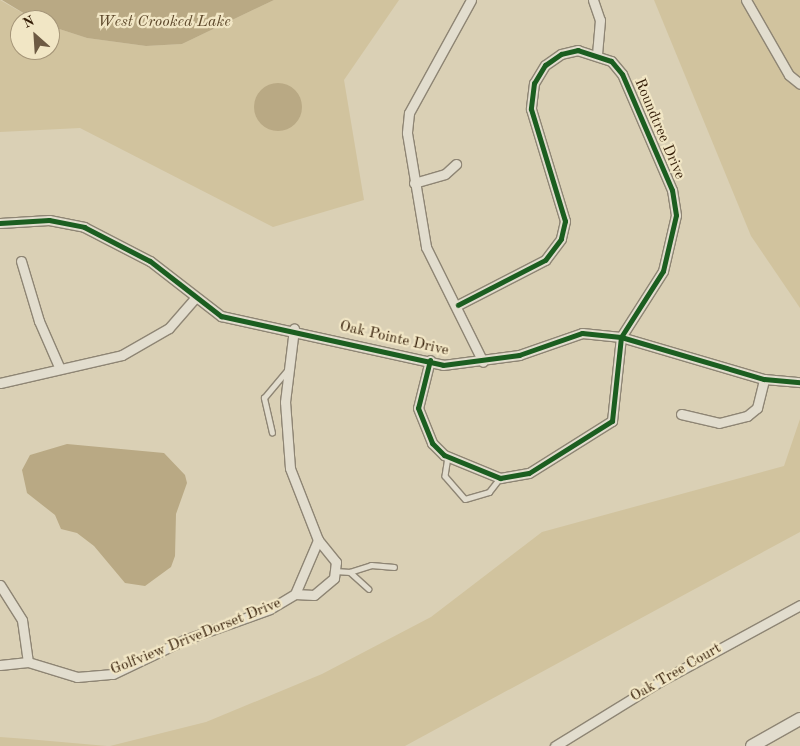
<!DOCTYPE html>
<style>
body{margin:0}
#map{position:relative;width:800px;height:746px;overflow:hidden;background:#dad0b5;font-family:"Old Standard TT",serif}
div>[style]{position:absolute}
.green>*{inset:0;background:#d1c39e}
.water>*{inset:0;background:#b9a984}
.round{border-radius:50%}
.roads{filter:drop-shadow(1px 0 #8e8574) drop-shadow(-1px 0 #8e8574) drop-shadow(0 1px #8e8574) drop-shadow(0 -1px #8e8574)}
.lane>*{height:4.5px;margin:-2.25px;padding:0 2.25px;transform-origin:2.25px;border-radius:2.25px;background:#e2ddce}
.street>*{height:9px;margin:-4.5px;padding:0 4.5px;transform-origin:4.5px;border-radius:4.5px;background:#e2ddce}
.secondary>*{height:12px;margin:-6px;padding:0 6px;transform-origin:6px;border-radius:6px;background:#e2ddce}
.cycleway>*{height:5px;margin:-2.5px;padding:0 2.5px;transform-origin:2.5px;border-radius:2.5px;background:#1b5e20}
span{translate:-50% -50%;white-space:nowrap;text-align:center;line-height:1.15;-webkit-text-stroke:4.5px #f1e6c5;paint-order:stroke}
.street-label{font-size:15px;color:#321b05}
.water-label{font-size:16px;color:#5c472a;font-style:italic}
.north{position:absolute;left:10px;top:10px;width:50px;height:50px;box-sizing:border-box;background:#f1e6c5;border:1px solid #a59578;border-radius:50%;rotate:334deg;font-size:14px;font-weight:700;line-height:20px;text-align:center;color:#321b05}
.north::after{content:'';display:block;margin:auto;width:18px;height:22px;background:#6d5a43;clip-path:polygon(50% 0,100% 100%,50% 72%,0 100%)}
</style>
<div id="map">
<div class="green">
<div style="clip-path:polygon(0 0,35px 20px,20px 20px,20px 50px,50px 50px,50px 26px,87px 38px,146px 46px,182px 44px,274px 0,399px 0,344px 80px,364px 200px,273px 227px,80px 128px,0 132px)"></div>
<div style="clip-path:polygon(654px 0,800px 0,800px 308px,751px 236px)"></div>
<div style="clip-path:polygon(800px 419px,800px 532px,405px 746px,110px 746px,206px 722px,322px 674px,431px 617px,542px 532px,784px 466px)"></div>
<div style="clip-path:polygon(0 737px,27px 739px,107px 746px,0 746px)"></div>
</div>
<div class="water">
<div style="clip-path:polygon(2px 0,274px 0,182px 44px,146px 46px,87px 38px,50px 26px,50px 20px,35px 20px)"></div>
<div class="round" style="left:254px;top:83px;width:48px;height:48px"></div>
<div style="clip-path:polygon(67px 444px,164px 453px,185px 475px,187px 483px,176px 514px,175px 556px,171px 567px,145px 586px,125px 583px,94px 546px,77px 533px,61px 529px,55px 515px,27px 493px,22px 470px,30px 455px)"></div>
</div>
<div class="roads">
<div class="lane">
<div style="left:272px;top:433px;width:36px;rotate:-103deg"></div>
<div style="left:264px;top:398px;width:35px;rotate:-50deg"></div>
<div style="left:448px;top:457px;width:19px;rotate:99deg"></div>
<div style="left:445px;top:476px;width:30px;rotate:49deg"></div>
<div style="left:465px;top:499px;width:25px;rotate:-16deg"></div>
<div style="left:489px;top:492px;width:18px;rotate:-52deg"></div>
<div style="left:335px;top:571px;width:15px;rotate:4deg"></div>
<div style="left:350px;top:572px;width:25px;rotate:42deg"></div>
<div style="left:350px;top:572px;width:22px;rotate:-18deg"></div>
<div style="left:371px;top:565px;width:23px;rotate:5deg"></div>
</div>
<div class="street">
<div style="left:471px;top:0;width:129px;rotate:118.8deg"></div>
<div style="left:409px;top:113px;width:20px;rotate:96deg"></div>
<div style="left:407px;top:133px;width:116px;rotate:80.5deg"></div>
<div style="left:426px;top:247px;width:128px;rotate:63.6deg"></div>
<div style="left:593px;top:0;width:21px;rotate:71deg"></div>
<div style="left:600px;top:20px;width:34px;rotate:95deg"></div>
<div style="left:746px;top:0;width:86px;rotate:60.2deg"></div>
<div style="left:789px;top:75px;width:14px;rotate:39deg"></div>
<div style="left:414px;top:183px;width:32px;rotate:-16deg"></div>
<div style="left:445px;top:174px;width:15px;rotate:-42deg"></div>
<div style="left:0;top:223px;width:49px;rotate:-3.5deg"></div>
<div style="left:49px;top:220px;width:36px;rotate:11deg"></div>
<div style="left:84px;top:227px;width:74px;rotate:27.3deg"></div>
<div style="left:150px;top:261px;width:90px;rotate:37.8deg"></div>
<div style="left:221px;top:316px;width:227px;rotate:12.4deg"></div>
<div style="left:443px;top:365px;width:77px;rotate:-7.5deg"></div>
<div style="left:519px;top:355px;width:67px;rotate:-19.2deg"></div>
<div style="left:582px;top:333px;width:39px;rotate:6deg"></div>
<div style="left:621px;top:337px;width:149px;rotate:16.4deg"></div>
<div style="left:764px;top:379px;width:36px;rotate:5deg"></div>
<div style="left:21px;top:261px;width:63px;rotate:73.3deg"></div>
<div style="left:39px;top:321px;width:52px;rotate:66.4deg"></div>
<div style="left:430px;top:360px;width:49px;rotate:104deg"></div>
<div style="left:418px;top:408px;width:38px;rotate:68deg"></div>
<div style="left:432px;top:443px;width:17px;rotate:45deg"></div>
<div style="left:444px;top:455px;width:61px;rotate:22.3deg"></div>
<div style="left:500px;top:478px;width:29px;rotate:-10deg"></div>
<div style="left:529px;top:473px;width:98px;rotate:-32.1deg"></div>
<div style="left:612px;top:421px;width:84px;rotate:-83.9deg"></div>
<div style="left:621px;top:337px;width:78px;rotate:-57.5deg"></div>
<div style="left:663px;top:271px;width:57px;rotate:-76.9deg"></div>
<div style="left:676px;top:215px;width:25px;rotate:-99deg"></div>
<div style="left:672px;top:190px;width:126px;rotate:-113.3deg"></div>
<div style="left:622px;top:74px;width:17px;rotate:-130deg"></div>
<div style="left:611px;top:61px;width:35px;rotate:-162deg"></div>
<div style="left:578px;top:50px;width:17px;rotate:167deg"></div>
<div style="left:561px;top:54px;width:19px;rotate:145deg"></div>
<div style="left:545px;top:65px;width:21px;rotate:121deg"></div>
<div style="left:534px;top:83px;width:26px;rotate:97deg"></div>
<div style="left:531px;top:109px;width:117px;rotate:73.1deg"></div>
<div style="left:565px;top:221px;width:18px;rotate:103deg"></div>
<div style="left:561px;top:239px;width:26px;rotate:127deg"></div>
<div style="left:545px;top:260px;width:98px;rotate:152.7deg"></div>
<div style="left:0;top:383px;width:125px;rotate:-12.9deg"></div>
<div style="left:122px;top:355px;width:54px;rotate:-29.9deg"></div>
<div style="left:169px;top:328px;width:40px;rotate:-49deg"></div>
<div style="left:681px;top:414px;width:39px;rotate:13deg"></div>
<div style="left:719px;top:423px;width:29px;rotate:-14deg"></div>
<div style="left:747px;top:416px;width:13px;rotate:-39deg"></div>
<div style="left:757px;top:408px;width:30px;rotate:-76deg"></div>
<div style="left:0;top:585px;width:41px;rotate:57.8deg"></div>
<div style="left:22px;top:620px;width:42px;rotate:81.9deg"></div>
<div style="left:295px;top:594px;width:19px;rotate:3deg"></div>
<div style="left:314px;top:595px;width:26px;rotate:-40deg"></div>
<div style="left:334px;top:578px;width:16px;rotate:-83deg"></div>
<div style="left:336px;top:562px;width:28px;rotate:-129deg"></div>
<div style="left:0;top:665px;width:28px;rotate:-6deg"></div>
<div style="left:28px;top:662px;width:51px;rotate:17deg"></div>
<div style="left:77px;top:677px;width:36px;rotate:-5deg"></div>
<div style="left:113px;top:674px;width:79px;rotate:-25.6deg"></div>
<div style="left:184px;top:640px;width:91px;rotate:-19.8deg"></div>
<div style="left:270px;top:609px;width:29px;rotate:-31deg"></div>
<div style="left:295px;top:594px;width:59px;rotate:-66.9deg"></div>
<div style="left:318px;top:540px;width:77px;rotate:-111.3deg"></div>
<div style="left:290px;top:468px;width:66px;rotate:-94.3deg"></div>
<div style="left:285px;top:402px;width:74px;rotate:-83deg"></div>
<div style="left:555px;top:746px;width:122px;rotate:-31.6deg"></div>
<div style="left:659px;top:682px;width:161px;rotate:-28.6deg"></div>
</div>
<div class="secondary">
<div style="left:752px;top:746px;width:55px;rotate:-29.4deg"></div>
</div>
</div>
<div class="cycleway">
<div style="left:0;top:223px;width:49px;rotate:-3.5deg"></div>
<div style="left:49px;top:220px;width:36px;rotate:11deg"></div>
<div style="left:84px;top:227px;width:74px;rotate:27.3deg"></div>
<div style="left:150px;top:261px;width:90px;rotate:37.8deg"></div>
<div style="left:221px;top:316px;width:227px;rotate:12.4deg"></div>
<div style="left:443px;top:365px;width:77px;rotate:-7.5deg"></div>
<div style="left:519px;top:355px;width:67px;rotate:-19.2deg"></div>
<div style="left:582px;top:333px;width:39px;rotate:6deg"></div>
<div style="left:621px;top:337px;width:149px;rotate:16.4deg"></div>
<div style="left:764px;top:379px;width:36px;rotate:5deg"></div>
<div style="left:430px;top:360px;width:49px;rotate:104deg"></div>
<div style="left:418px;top:408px;width:38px;rotate:68deg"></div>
<div style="left:432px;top:443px;width:17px;rotate:45deg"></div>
<div style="left:444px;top:455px;width:61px;rotate:22.3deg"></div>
<div style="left:500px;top:478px;width:29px;rotate:-10deg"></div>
<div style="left:529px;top:473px;width:98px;rotate:-32.1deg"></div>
<div style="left:612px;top:421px;width:84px;rotate:-83.9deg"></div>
<div style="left:621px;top:337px;width:78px;rotate:-57.5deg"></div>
<div style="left:663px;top:271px;width:57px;rotate:-76.9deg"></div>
<div style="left:676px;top:215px;width:25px;rotate:-99deg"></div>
<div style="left:672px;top:190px;width:126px;rotate:-113.3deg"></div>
<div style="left:622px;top:74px;width:17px;rotate:-130deg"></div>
<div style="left:611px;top:61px;width:35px;rotate:-162deg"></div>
<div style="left:578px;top:50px;width:17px;rotate:167deg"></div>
<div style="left:561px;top:54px;width:19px;rotate:145deg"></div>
<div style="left:545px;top:65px;width:21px;rotate:121deg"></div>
<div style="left:534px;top:83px;width:26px;rotate:97deg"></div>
<div style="left:531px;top:109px;width:117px;rotate:73.1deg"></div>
<div style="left:565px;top:221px;width:18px;rotate:103deg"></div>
<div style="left:561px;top:239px;width:26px;rotate:127deg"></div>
<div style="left:545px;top:260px;width:98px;rotate:152.7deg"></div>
</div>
<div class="street-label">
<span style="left:659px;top:129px;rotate:67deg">Roundtree Drive</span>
<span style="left:394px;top:339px;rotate:13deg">Oak Pointe Drive</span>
<span style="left:196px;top:637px;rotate:-22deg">Golfview DriveDorset Drive</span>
<span style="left:676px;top:673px;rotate:-30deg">Oak Tree Court</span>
</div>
<div class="water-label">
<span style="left:164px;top:22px">West Crooked Lake</span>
</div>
<div class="north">N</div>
</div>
